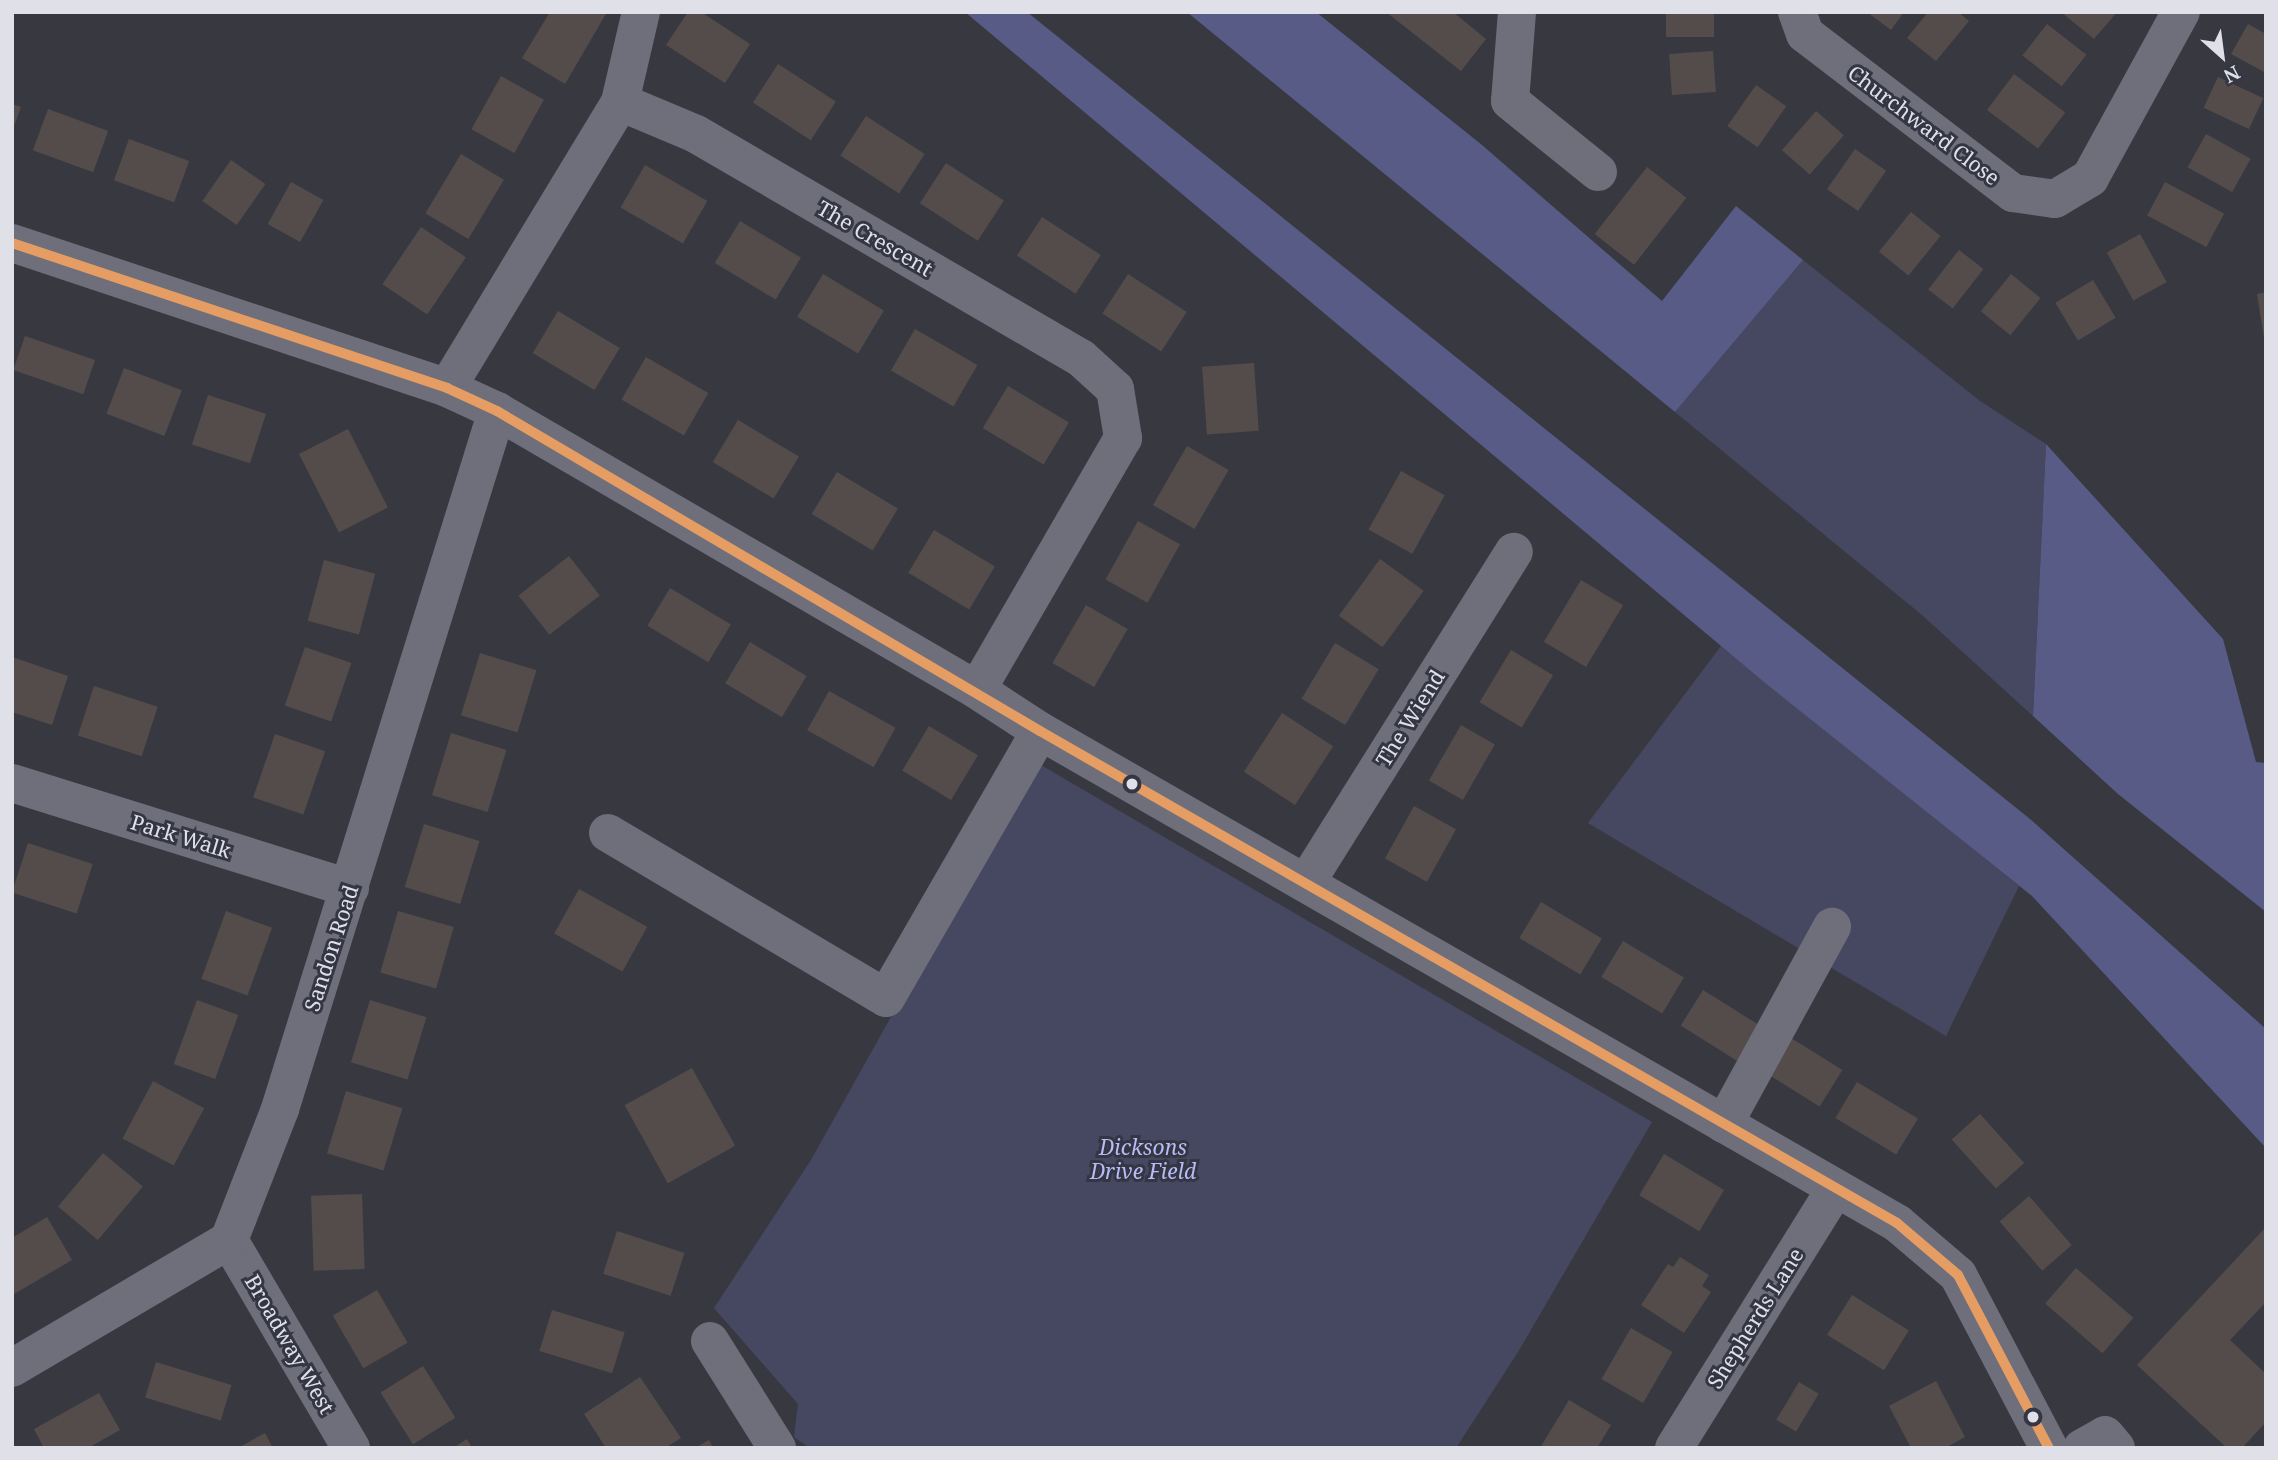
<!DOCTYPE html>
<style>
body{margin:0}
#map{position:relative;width:2278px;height:1460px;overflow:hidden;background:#383940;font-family:"Noto Serif",serif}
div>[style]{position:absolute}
.green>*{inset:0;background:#464862}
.forest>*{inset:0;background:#585b85}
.building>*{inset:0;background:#544c4a;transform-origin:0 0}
.minor>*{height:38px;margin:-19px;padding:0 19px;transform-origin:19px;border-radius:19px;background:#6e6f7b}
.bus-1>*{height:10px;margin:-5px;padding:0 5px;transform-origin:5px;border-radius:5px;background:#e59d64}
.dots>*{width:19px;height:19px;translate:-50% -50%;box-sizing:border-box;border:4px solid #353643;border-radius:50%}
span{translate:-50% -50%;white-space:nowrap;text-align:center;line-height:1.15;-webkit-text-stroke:6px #353643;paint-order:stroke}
.street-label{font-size:21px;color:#dfe0e8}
.park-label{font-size:21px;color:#b6bcf7;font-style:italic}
.frame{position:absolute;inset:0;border:14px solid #dfe0e8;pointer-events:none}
.north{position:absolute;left:2187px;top:21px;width:70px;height:70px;-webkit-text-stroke:5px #353643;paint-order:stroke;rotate:152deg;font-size:19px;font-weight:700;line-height:28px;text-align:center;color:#dfe0e8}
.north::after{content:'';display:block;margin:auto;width:24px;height:32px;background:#dfe0e8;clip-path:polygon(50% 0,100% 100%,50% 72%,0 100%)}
</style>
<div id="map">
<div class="green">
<div style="clip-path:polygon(1803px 260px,1980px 401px,2046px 444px,2033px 716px,1922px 615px,1675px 412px)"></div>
<div style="clip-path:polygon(1721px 646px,2019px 886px,1946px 1036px,1588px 823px)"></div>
<div style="clip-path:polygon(1034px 761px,1652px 1122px,1518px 1352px,1456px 1448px,810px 1448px,794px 1437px,798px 1404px,714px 1308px,811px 1160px)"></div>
</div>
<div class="forest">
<div style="clip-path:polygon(965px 12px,1027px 12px,2030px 819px,2266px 1029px,2266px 1148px,2032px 896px,1764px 682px)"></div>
<div style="clip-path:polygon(1187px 12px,1316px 12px,1482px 145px,1662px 301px,1736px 206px,1803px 260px,1675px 412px)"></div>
<div style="clip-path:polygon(2046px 444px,2223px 639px,2256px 762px,2266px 763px,2266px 912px,2118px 794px,2033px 716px)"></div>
</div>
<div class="building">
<div style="clip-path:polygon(550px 12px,607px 12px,565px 84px,522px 58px)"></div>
<div style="clip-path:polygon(688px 12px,701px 12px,750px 44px,725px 83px,666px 45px)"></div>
<div style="clip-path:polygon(1386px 12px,1453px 12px,1486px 39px,1461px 71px)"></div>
<div style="left:1666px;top:12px;width:48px;height:25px"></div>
<div style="clip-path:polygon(1867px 12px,1904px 12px,1891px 30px)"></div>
<div style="clip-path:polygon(1928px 12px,1958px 12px,1969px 21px,1936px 61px,1907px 38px)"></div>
<div style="clip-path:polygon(2061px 12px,2117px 12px,2094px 39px)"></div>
<div style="left:2047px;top:24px;width:50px;height:40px;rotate:38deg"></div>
<div style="clip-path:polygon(2248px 24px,2266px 34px,2266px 73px,2231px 54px)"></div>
<div style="left:1713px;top:51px;width:41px;height:44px;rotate:86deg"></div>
<div style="left:778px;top:64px;width:69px;height:46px;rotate:33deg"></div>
<div style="left:2014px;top:74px;width:64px;height:45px;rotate:37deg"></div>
<div style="left:501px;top:76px;width:49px;height:61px;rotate:29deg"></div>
<div style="left:2218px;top:77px;width:50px;height:34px;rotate:25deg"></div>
<div style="left:1756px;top:85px;width:37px;height:50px;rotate:35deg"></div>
<div style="clip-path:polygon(12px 104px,21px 107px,13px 129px,12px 129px)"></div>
<div style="left:48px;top:109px;width:64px;height:44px;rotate:20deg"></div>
<div style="left:1816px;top:111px;width:37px;height:52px;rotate:41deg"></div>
<div style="left:866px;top:116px;width:70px;height:47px;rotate:33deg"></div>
<div style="left:2206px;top:134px;width:51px;height:38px;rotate:29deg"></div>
<div style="left:129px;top:139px;width:64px;height:44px;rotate:20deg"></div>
<div style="left:1855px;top:149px;width:38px;height:49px;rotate:35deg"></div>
<div style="left:461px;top:154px;width:50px;height:69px;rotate:31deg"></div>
<div style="left:231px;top:160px;width:42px;height:50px;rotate:35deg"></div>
<div style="left:946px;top:163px;width:69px;height:48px;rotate:33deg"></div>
<div style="left:645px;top:165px;width:72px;height:49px;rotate:30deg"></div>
<div style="left:1647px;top:167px;width:50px;height:85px;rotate:38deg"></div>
<div style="left:291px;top:182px;width:37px;height:48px;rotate:29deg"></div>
<div style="left:2165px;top:182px;width:67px;height:38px;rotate:28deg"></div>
<div style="left:1911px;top:212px;width:38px;height:51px;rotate:39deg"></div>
<div style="left:1042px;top:217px;width:70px;height:46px;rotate:33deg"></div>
<div style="left:740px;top:221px;width:71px;height:49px;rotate:31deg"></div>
<div style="left:421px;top:227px;width:54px;height:69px;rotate:34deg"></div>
<div style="left:2140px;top:234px;width:55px;height:38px;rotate:61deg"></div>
<div style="left:1959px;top:250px;width:31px;height:50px;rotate:38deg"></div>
<div style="left:823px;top:274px;width:71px;height:50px;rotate:31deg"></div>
<div style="left:1128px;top:274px;width:70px;height:47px;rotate:33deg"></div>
<div style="left:2011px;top:274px;width:38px;height:48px;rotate:39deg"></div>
<div style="left:2093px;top:280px;width:44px;height:44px;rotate:59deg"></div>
<div style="clip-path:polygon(2266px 292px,2266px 338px,2264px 338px,2257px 294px)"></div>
<div style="left:558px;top:311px;width:72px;height:49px;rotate:31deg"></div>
<div style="left:915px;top:329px;width:72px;height:48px;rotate:30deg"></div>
<div style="left:25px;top:336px;width:74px;height:36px;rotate:19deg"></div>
<div style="left:646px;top:357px;width:72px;height:49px;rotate:30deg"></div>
<div style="left:1254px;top:363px;width:68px;height:52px;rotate:86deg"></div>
<div style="left:124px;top:368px;width:62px;height:49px;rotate:21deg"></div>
<div style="left:1008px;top:386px;width:71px;height:49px;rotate:31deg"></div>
<div style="left:208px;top:395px;width:61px;height:52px;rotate:18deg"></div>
<div style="left:738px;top:420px;width:71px;height:49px;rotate:31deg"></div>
<div style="left:348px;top:429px;width:88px;height:55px;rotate:63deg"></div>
<div style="left:1187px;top:446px;width:48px;height:68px;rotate:30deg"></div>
<div style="left:1401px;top:471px;width:50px;height:67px;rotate:29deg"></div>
<div style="left:837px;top:472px;width:71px;height:49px;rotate:31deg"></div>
<div style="left:1138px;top:521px;width:48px;height:67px;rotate:29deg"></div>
<div style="left:934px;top:530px;width:71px;height:50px;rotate:31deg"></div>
<div style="left:569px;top:556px;width:50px;height:64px;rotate:52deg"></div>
<div style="left:1380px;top:559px;width:54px;height:70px;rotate:36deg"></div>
<div style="left:324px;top:560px;width:53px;height:63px;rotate:15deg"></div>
<div style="left:1581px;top:580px;width:49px;height:72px;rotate:31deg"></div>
<div style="left:670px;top:588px;width:71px;height:44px;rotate:31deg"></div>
<div style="left:1086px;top:605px;width:48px;height:67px;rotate:30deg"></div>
<div style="left:750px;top:642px;width:66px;height:48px;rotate:31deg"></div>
<div style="left:1335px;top:643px;width:51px;height:65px;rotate:31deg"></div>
<div style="left:305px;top:647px;width:49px;height:62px;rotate:19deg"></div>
<div style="left:1511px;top:650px;width:49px;height:61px;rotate:31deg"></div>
<div style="left:480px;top:653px;width:59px;height:65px;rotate:17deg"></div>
<div style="clip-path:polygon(12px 657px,68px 676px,52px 725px,12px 712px)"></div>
<div style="left:94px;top:686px;width:67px;height:52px;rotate:18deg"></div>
<div style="left:829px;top:691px;width:76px;height:45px;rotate:29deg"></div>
<div style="left:1282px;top:713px;width:61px;height:70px;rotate:33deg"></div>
<div style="left:1461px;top:725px;width:39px;height:64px;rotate:30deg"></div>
<div style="left:929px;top:726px;width:57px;height:52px;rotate:31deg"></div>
<div style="left:451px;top:733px;width:58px;height:65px;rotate:17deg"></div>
<div style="left:275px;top:734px;width:53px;height:67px;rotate:19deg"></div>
<div style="left:1414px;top:806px;width:48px;height:60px;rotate:29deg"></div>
<div style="left:424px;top:824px;width:58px;height:66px;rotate:17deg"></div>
<div style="left:28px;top:843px;width:68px;height:52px;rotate:18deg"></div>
<div style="left:579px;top:889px;width:78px;height:51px;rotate:29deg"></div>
<div style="left:1541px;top:902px;width:71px;height:42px;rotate:31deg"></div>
<div style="left:226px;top:911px;width:49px;height:72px;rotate:20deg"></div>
<div style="left:398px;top:911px;width:58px;height:64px;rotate:16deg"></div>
<div style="left:1623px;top:941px;width:71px;height:42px;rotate:31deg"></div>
<div style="left:1703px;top:990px;width:70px;height:42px;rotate:32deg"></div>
<div style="left:197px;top:1000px;width:44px;height:68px;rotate:20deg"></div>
<div style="left:370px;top:1000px;width:59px;height:65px;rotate:17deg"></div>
<div style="left:1783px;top:1033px;width:70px;height:43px;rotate:32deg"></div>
<div style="left:692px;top:1068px;width:89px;height:77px;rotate:61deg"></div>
<div style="left:153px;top:1081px;width:58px;height:65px;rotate:28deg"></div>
<div style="left:1857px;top:1082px;width:71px;height:42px;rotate:31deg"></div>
<div style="left:346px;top:1091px;width:59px;height:65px;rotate:17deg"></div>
<div style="left:1980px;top:1114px;width:66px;height:38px;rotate:48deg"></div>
<div style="left:103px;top:1153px;width:52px;height:70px;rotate:40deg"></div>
<div style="left:1664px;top:1154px;width:70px;height:48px;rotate:31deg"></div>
<div style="left:362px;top:1194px;width:75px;height:51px;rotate:88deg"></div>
<div style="left:2029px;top:1196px;width:65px;height:39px;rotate:49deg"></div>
<div style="clip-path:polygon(47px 1217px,72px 1260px,14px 1294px,12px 1238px)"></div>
<div style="clip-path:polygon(2266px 1227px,2266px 1302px,2230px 1340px,2266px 1374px,2266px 1422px,2242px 1448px,2227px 1448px,2137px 1365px)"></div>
<div style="left:617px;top:1231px;width:71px;height:45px;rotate:18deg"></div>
<div style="clip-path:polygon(1680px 1257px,1709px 1275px,1702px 1286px,1711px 1292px,1684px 1333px,1641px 1305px,1668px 1264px,1673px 1267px)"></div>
<div style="left:2076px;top:1268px;width:76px;height:47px;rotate:41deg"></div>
<div style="left:377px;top:1290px;width:61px;height:51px;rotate:60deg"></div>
<div style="left:1852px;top:1295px;width:67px;height:47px;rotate:32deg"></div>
<div style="left:552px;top:1310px;width:76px;height:43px;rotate:17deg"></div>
<div style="left:1631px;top:1328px;width:48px;height:59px;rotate:30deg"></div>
<div style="left:156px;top:1362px;width:79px;height:37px;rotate:17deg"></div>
<div style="left:423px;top:1366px;width:61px;height:50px;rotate:58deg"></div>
<div style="clip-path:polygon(640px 1377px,681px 1438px,665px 1448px,606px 1448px,584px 1414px)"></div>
<div style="clip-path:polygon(1936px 1381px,1965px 1437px,1945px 1448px,1911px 1448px,1889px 1406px)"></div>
<div style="left:1799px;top:1382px;width:23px;height:44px;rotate:31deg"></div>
<div style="clip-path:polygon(99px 1393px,120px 1430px,88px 1448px,44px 1448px,34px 1429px)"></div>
<div style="clip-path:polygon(1569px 1400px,1611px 1425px,1597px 1448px,1540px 1448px)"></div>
<div style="clip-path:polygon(265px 1433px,273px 1448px,238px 1448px)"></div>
<div style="clip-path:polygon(467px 1439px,472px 1448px,453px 1448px)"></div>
<div style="clip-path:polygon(709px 1440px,713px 1448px,695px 1448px)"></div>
</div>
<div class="minor">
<div style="left:1517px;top:12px;width:89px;rotate:94.5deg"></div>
<div style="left:1510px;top:101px;width:113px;rotate:38.9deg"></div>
<div style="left:1797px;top:12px;width:23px;rotate:70deg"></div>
<div style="left:1805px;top:34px;width:262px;rotate:37.4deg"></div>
<div style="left:2013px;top:193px;width:42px;rotate:8.1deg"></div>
<div style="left:2055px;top:199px;width:41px;rotate:-31deg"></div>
<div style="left:2090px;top:178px;width:189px;rotate:-61.3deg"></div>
<div style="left:620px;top:102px;width:92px;rotate:-76.9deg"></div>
<div style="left:12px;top:243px;width:459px;rotate:18.4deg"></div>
<div style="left:447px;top:388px;width:55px;rotate:24.7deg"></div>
<div style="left:497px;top:411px;width:555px;rotate:30.17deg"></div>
<div style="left:977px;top:690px;width:75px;rotate:33.1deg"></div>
<div style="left:1040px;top:731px;width:988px;rotate:29.86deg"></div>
<div style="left:1897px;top:1223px;width:80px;rotate:40.4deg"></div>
<div style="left:1958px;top:1275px;width:195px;rotate:62.3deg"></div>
<div style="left:447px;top:388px;width:334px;rotate:-58.8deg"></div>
<div style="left:620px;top:102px;width:82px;rotate:22.8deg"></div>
<div style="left:696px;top:134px;width:445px;rotate:30.2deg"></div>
<div style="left:1081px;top:358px;width:46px;rotate:42.4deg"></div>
<div style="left:1115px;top:389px;width:50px;rotate:80.7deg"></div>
<div style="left:1123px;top:438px;width:291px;rotate:120.1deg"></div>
<div style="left:12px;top:783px;width:354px;rotate:17.3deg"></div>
<div style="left:608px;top:833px;width:323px;rotate:30.7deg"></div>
<div style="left:886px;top:998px;width:308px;rotate:-60deg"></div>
<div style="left:1306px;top:883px;width:391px;rotate:-57.9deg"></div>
<div style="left:1724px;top:1124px;width:225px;rotate:-61.3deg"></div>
<div style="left:229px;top:1240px;width:241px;rotate:59.6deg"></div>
<div style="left:710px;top:1341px;width:126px;rotate:57.9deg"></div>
<div style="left:12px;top:1368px;width:252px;rotate:-30.5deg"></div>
<div style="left:229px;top:1240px;width:141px;rotate:-68.7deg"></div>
<div style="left:280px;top:1109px;width:731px;rotate:-72.73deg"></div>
<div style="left:1674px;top:1448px;width:306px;rotate:-58.1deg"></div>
<div style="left:2082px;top:1448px;width:26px;rotate:-29deg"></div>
<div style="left:2105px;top:1435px;width:17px;rotate:50deg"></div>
</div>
<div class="bus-1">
<div style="left:12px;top:243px;width:459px;rotate:18.4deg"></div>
<div style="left:447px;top:388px;width:55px;rotate:24.7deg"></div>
<div style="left:497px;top:411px;width:630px;rotate:30.51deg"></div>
<div style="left:1040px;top:731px;width:988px;rotate:29.86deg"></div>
<div style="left:1897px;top:1223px;width:80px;rotate:40.4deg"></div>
<div style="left:1958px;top:1275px;width:195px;rotate:62.3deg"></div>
</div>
<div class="dots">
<div style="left:1132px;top:784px;background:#dfe0e8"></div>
<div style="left:2033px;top:1417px;background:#dfe0e8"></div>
</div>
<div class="street-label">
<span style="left:1924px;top:125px;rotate:37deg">Churchward Close</span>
<span style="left:875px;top:238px;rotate:30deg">The Crescent</span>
<span style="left:1410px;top:718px;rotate:-58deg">The Wiend</span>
<span style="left:181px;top:836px;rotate:17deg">Park Walk</span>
<span style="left:331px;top:948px;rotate:-72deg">Sandon Road</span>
<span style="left:1755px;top:1318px;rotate:-58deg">Shepherds Lane</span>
<span style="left:290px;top:1344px;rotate:60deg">Broadway West</span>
</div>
<div class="park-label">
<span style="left:1143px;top:1159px">Dicksons<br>Drive Field</span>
</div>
<div class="frame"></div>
<div class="north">N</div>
</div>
